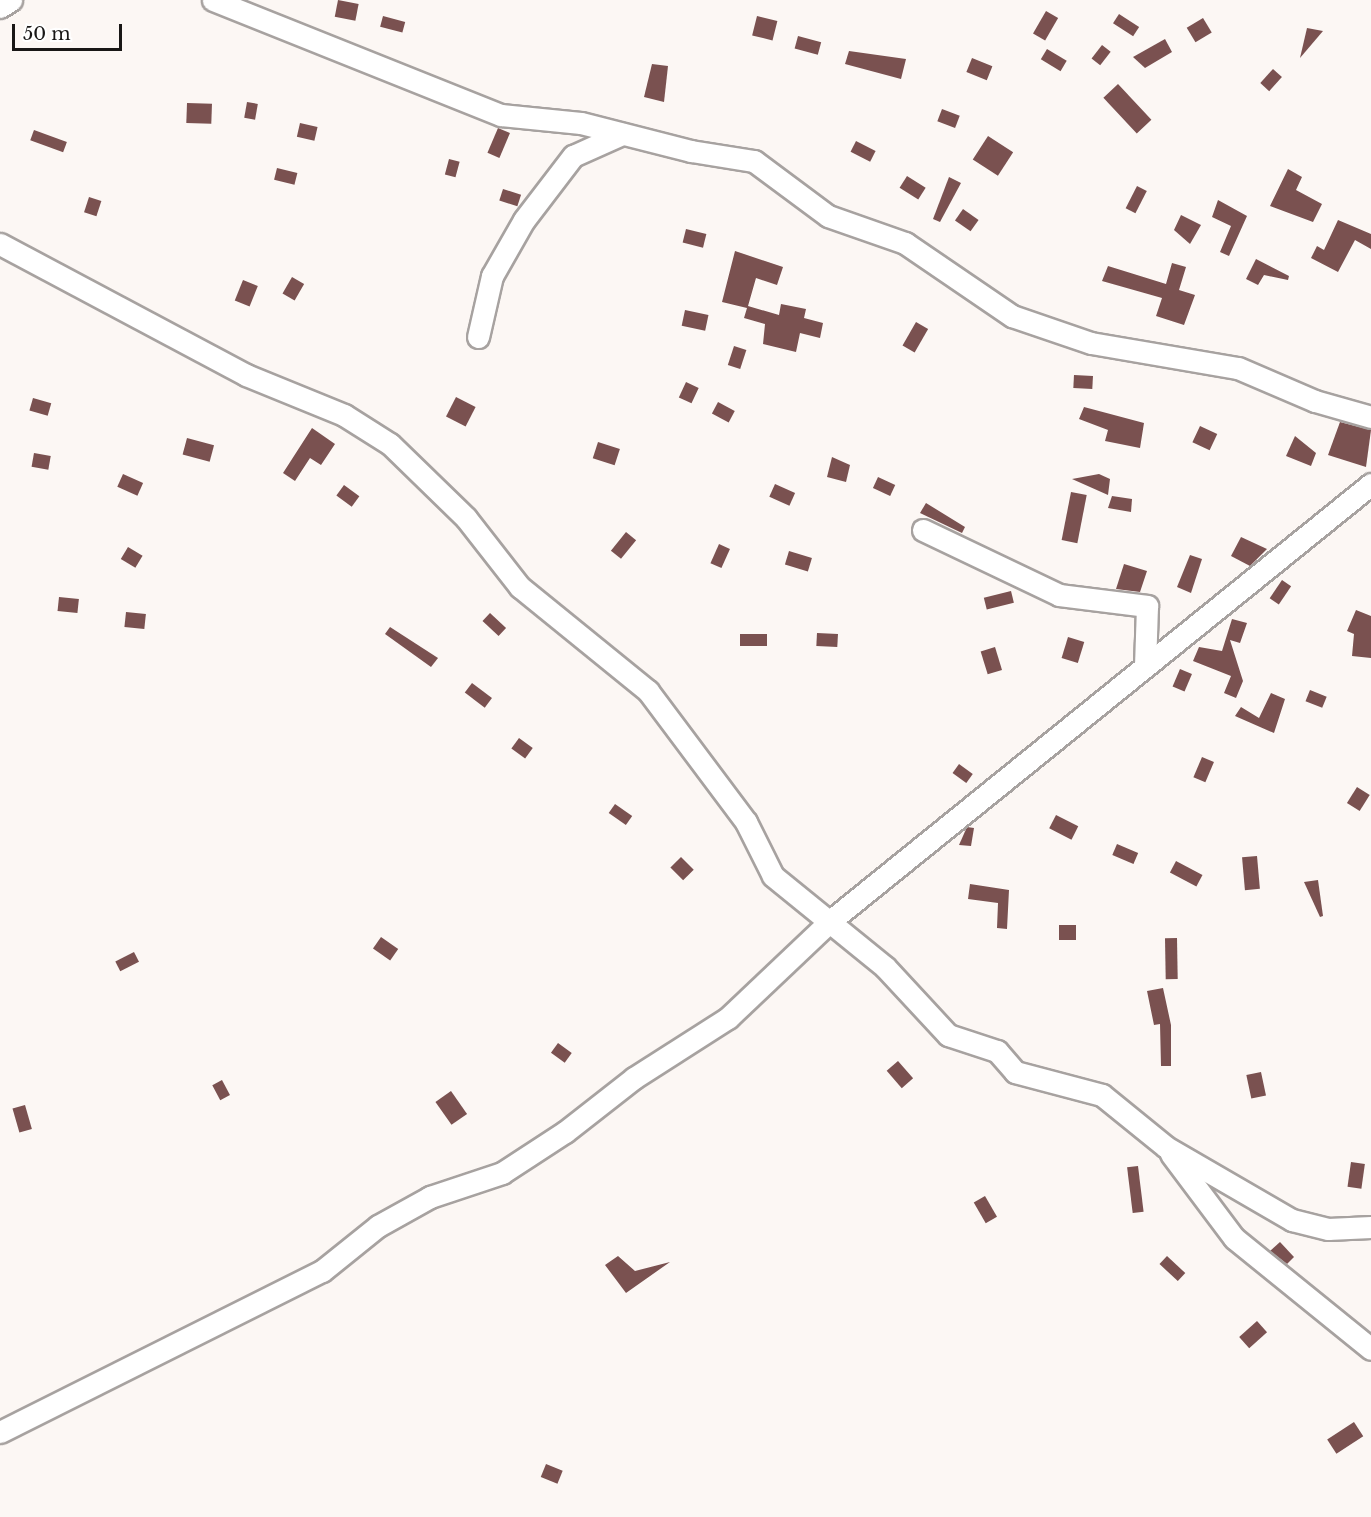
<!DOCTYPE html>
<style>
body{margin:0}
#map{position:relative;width:1371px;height:1517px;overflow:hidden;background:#fcf7f4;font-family:"Libre Baskerville",serif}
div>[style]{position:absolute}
.building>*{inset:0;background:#7a5150;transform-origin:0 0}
.roads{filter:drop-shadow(2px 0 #a7a2a0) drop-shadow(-2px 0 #a7a2a0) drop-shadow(0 2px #a7a2a0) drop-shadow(0 -2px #a7a2a0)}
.minor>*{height:21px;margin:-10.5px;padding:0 10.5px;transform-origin:10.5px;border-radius:10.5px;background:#fff}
span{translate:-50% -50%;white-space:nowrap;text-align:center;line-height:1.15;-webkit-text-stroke:6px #fff;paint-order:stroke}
.scale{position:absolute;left:12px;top:24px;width:110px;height:27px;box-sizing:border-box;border:3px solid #191716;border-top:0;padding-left:8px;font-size:18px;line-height:21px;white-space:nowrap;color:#191716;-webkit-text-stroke:4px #fff;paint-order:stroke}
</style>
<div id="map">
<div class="building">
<div style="left:338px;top:0;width:21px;height:17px;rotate:11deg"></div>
<div style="left:1046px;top:11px;width:14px;height:26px;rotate:30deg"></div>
<div style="left:1119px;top:14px;width:24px;height:11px;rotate:33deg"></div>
<div style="left:383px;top:16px;width:23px;height:11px;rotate:15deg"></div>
<div style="left:757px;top:16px;width:21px;height:20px;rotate:14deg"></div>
<div style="left:1203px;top:18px;width:17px;height:19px;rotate:59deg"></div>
<div style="clip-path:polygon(1307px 28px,1323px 31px,1300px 58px)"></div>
<div style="left:798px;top:36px;width:24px;height:13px;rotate:15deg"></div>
<div style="clip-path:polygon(1165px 39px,1172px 52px,1145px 68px,1133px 57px)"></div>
<div style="left:1102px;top:45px;width:11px;height:17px;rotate:38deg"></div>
<div style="left:1047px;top:49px;width:23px;height:12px;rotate:31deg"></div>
<div style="clip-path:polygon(849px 51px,906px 59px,901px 79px,845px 64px)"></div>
<div style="left:972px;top:58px;width:22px;height:15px;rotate:22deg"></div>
<div style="clip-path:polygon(652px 64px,668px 66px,664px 102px,644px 97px)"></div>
<div style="left:1273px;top:69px;width:12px;height:19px;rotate:42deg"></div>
<div style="left:1118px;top:84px;width:49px;height:20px;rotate:47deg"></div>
<div style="left:247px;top:102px;width:11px;height:16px;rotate:10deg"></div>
<div style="left:187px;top:103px;width:25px;height:20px;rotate:2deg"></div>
<div style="left:942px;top:109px;width:19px;height:13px;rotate:21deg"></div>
<div style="left:300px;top:123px;width:18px;height:14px;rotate:13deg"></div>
<div style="left:498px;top:128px;width:13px;height:27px;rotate:23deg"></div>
<div style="left:34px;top:130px;width:35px;height:11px;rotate:20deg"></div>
<div style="left:988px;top:136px;width:30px;height:28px;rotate:33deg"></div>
<div style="left:856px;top:141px;width:22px;height:12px;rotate:27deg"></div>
<div style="left:449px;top:159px;width:11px;height:16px;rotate:15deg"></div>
<div style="left:277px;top:168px;width:21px;height:12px;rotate:14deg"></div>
<div style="clip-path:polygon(1288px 169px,1302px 177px,1296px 190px,1322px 204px,1313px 222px,1270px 206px)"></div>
<div style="left:907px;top:176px;width:22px;height:14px;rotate:32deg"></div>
<div style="clip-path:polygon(949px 177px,961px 183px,940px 222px,933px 219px)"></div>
<div style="left:1137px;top:186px;width:11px;height:25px;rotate:27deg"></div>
<div style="left:503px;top:189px;width:19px;height:12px;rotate:18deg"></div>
<div style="left:89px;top:197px;width:13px;height:16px;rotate:18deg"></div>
<div style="clip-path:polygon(1218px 200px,1247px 216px,1229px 256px,1220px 252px,1231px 226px,1212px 217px)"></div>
<div style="left:963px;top:209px;width:19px;height:14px;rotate:35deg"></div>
<div style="clip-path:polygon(1181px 215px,1201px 225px,1190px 244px,1174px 230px)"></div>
<div style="clip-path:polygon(1338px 220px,1371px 234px,1371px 249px,1355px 240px,1338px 272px,1311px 258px,1317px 246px,1324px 250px)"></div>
<div style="left:686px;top:229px;width:21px;height:14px;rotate:14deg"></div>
<div style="clip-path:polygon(735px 251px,783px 267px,777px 285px,756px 278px,748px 306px,779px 315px,781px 304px,806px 309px,804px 318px,823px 323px,820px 338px,800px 333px,796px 352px,763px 344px,765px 324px,744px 318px,747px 308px,722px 302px)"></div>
<div style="clip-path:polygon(1256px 259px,1289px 276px,1288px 280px,1264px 275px,1258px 285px,1246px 279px)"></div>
<div style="clip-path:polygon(1172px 263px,1186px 267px,1179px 290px,1195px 295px,1184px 325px,1156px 316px,1162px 298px,1102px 281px,1108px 266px,1166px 284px)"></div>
<div style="left:292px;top:277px;width:14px;height:19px;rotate:30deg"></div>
<div style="left:243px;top:280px;width:16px;height:22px;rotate:22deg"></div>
<div style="left:685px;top:310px;width:24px;height:16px;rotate:12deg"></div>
<div style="left:916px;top:322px;width:14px;height:27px;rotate:30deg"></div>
<div style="left:734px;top:346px;width:13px;height:20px;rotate:18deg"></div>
<div style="left:1074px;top:375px;width:19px;height:13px;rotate:3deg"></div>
<div style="left:686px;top:382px;width:14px;height:17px;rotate:25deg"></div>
<div style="left:456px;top:397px;width:22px;height:22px;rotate:27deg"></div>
<div style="left:33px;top:398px;width:19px;height:13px;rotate:16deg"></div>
<div style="left:718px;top:402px;width:19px;height:13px;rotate:28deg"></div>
<div style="clip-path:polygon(1084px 407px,1144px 423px,1140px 448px,1105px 441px,1108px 430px,1079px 419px)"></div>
<div style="clip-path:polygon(1340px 422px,1371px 430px,1366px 467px,1328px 455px)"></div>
<div style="left:1200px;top:426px;width:19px;height:18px;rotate:25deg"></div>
<div style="clip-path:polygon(312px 428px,335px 444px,321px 465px,310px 458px,295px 481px,283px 473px)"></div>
<div style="clip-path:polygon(1295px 436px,1316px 453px,1311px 466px,1286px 456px)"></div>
<div style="left:187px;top:438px;width:28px;height:17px;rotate:15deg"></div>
<div style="left:598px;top:442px;width:23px;height:17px;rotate:18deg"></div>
<div style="left:34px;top:453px;width:17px;height:14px;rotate:10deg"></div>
<div style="clip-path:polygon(832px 457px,850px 465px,846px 482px,827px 477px)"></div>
<div style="left:123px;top:474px;width:22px;height:14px;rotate:24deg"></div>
<div style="clip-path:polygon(1099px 474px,1110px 479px,1108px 495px,1072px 479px)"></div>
<div style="left:878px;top:477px;width:19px;height:12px;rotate:25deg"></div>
<div style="left:775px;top:484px;width:22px;height:14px;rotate:24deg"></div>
<div style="left:344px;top:485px;width:19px;height:13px;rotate:36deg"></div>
<div style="left:1071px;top:492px;width:16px;height:49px;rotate:11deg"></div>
<div style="clip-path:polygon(1112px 496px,1132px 499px,1131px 512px,1108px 508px)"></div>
<div style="clip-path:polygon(926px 503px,965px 527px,962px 533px,920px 513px)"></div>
<div style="left:626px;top:532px;width:13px;height:24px;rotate:39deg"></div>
<div style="clip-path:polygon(1241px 537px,1267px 549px,1250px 566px,1231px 556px)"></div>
<div style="left:719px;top:544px;width:12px;height:21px;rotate:24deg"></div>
<div style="left:128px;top:547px;width:17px;height:14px;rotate:31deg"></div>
<div style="left:789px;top:551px;width:24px;height:14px;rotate:17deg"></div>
<div style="clip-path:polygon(1190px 555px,1202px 559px,1191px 593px,1177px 587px)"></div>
<div style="clip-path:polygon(1124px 564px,1147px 571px,1140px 592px,1116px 589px)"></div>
<div style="left:1282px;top:580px;width:11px;height:22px;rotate:34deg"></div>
<div style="left:1011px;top:591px;width:12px;height:28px;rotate:76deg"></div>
<div style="left:59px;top:597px;width:20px;height:14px;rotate:6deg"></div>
<div style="clip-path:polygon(1356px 610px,1371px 616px,1371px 658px,1352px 656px,1354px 634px,1347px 631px)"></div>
<div style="left:126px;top:612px;width:20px;height:15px;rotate:6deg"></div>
<div style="left:490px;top:613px;width:22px;height:11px;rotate:43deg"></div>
<div style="clip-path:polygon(1232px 619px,1247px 623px,1240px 643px,1230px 640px,1243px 681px,1236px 698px,1224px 693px,1231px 676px,1193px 661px,1199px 647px,1222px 651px)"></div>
<div style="clip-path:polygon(390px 627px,438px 658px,431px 667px,385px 634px)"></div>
<div style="left:817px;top:633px;width:21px;height:13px;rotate:3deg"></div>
<div style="left:740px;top:634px;width:27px;height:12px"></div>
<div style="left:1068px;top:637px;width:17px;height:22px;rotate:17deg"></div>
<div style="left:995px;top:647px;width:24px;height:15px;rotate:73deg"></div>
<div style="left:1180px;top:669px;width:13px;height:19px;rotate:23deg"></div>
<div style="left:472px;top:683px;width:25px;height:12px;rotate:37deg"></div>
<div style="left:1310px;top:690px;width:18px;height:12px;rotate:22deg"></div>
<div style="clip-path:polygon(1271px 693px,1285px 699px,1274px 733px,1235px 716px,1241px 707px,1259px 718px)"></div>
<div style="left:519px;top:738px;width:17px;height:13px;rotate:36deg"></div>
<div style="left:1202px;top:757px;width:13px;height:22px;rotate:23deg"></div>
<div style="left:959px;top:764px;width:17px;height:11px;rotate:36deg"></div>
<div style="left:1357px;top:787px;width:15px;height:19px;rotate:32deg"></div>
<div style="left:615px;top:804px;width:21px;height:11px;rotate:35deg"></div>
<div style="left:1056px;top:815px;width:25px;height:15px;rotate:27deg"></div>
<div style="clip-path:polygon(967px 827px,974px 828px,971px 846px,959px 845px)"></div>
<div style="left:1117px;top:844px;width:23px;height:12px;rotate:23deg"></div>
<div style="left:1257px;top:856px;width:33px;height:15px;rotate:85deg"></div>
<div style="left:681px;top:857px;width:18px;height:15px;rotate:45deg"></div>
<div style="left:1176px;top:861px;width:30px;height:13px;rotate:28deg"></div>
<div style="clip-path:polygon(1318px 880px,1323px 916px,1320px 917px,1304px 882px)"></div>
<div style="clip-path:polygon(970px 884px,1009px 890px,1007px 929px,997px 928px,998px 903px,968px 899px)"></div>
<div style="left:1059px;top:925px;width:17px;height:15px"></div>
<div style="left:381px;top:937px;width:21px;height:14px;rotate:35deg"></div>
<div style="left:1177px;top:938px;width:41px;height:12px;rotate:89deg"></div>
<div style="left:134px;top:952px;width:11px;height:21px;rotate:63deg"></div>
<div style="clip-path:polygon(1163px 988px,1171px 1025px,1171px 1066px,1161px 1066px,1160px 1024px,1154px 1025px,1147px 991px)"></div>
<div style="left:558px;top:1043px;width:17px;height:12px;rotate:36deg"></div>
<div style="left:898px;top:1061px;width:23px;height:15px;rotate:49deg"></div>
<div style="left:1261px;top:1072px;width:24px;height:15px;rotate:78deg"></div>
<div style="left:222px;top:1080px;width:17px;height:11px;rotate:62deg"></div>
<div style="left:451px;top:1091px;width:28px;height:19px;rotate:55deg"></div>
<div style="left:25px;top:1105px;width:25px;height:13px;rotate:74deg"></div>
<div style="left:1351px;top:1162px;width:14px;height:25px;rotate:8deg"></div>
<div style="left:1138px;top:1166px;width:46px;height:11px;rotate:83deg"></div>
<div style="left:985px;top:1196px;width:24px;height:13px;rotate:60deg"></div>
<div style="clip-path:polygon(1280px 1242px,1294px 1257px,1287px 1264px,1270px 1251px)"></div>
<div style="clip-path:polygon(618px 1256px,635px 1271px,670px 1262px,626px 1293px,605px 1265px)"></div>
<div style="left:1167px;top:1256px;width:25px;height:11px;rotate:43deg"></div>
<div style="left:1257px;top:1321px;width:15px;height:24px;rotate:48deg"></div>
<div style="left:1354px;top:1422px;width:17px;height:32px;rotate:57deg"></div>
<div style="left:546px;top:1464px;width:18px;height:14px;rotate:22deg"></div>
</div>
<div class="roads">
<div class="minor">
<div style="left:213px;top:0;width:310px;rotate:21.8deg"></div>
<div style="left:501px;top:115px;width:80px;rotate:5.7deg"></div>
<div style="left:581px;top:123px;width:114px;rotate:14.3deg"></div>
<div style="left:691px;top:151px;width:64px;rotate:9deg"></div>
<div style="left:754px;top:161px;width:92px;rotate:36.6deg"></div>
<div style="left:828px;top:216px;width:82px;rotate:19.3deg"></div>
<div style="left:905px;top:243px;width:130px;rotate:34.3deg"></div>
<div style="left:1012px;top:316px;width:83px;rotate:18.9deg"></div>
<div style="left:1091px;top:343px;width:149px;rotate:9.7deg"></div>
<div style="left:1238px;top:368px;width:84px;rotate:23.2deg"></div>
<div style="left:1315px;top:401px;width:58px;rotate:15.9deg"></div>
<div style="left:0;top:7px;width:13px;rotate:-32deg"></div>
<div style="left:0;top:244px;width:279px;rotate:28deg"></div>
<div style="left:246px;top:375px;width:106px;rotate:22.2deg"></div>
<div style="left:344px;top:415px;width:54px;rotate:32.2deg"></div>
<div style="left:390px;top:444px;width:106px;rotate:44.2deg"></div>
<div style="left:466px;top:518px;width:88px;rotate:52deg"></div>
<div style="left:520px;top:587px;width:165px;rotate:39.1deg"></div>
<div style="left:648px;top:691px;width:164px;rotate:53.2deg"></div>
<div style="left:746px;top:822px;width:60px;rotate:63.4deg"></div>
<div style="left:773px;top:876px;width:144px;rotate:39.1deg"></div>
<div style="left:885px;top:967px;width:93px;rotate:47.2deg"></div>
<div style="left:948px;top:1035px;width:52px;rotate:18.1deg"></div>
<div style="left:997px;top:1051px;width:28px;rotate:49deg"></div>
<div style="left:1015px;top:1072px;width:90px;rotate:14.8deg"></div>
<div style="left:1102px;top:1095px;width:82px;rotate:39.1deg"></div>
<div style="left:1166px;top:1147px;width:146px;rotate:30.1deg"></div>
<div style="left:1292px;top:1220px;width:37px;rotate:14deg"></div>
<div style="left:1328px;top:1229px;width:43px;rotate:-2.7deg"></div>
<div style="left:478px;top:337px;width:63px;rotate:-77.1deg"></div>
<div style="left:492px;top:276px;width:64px;rotate:-60.3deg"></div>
<div style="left:524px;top:220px;width:81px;rotate:-52.6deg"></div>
<div style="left:573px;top:156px;width:54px;rotate:-24.2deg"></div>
<div style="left:923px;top:530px;width:151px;rotate:25.5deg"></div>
<div style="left:1059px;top:595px;width:89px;rotate:7.1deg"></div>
<div style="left:1147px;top:606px;width:59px;rotate:91.9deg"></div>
<div style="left:1171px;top:1154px;width:105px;rotate:53.1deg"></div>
<div style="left:1234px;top:1238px;width:176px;rotate:39deg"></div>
<div style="left:0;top:1432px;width:360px;rotate:-26.6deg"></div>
<div style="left:322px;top:1271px;width:72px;rotate:-38.8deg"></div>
<div style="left:378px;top:1226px;width:60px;rotate:-29.1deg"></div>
<div style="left:430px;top:1197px;width:76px;rotate:-18.4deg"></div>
<div style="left:502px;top:1173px;width:75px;rotate:-33.1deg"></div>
<div style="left:565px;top:1132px;width:88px;rotate:-38deg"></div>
<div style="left:634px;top:1078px;width:112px;rotate:-32.6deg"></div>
<div style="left:728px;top:1018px;width:139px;rotate:-43.5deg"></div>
<div style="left:829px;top:922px;width:697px;rotate:-38.94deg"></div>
</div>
</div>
<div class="scale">50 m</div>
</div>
